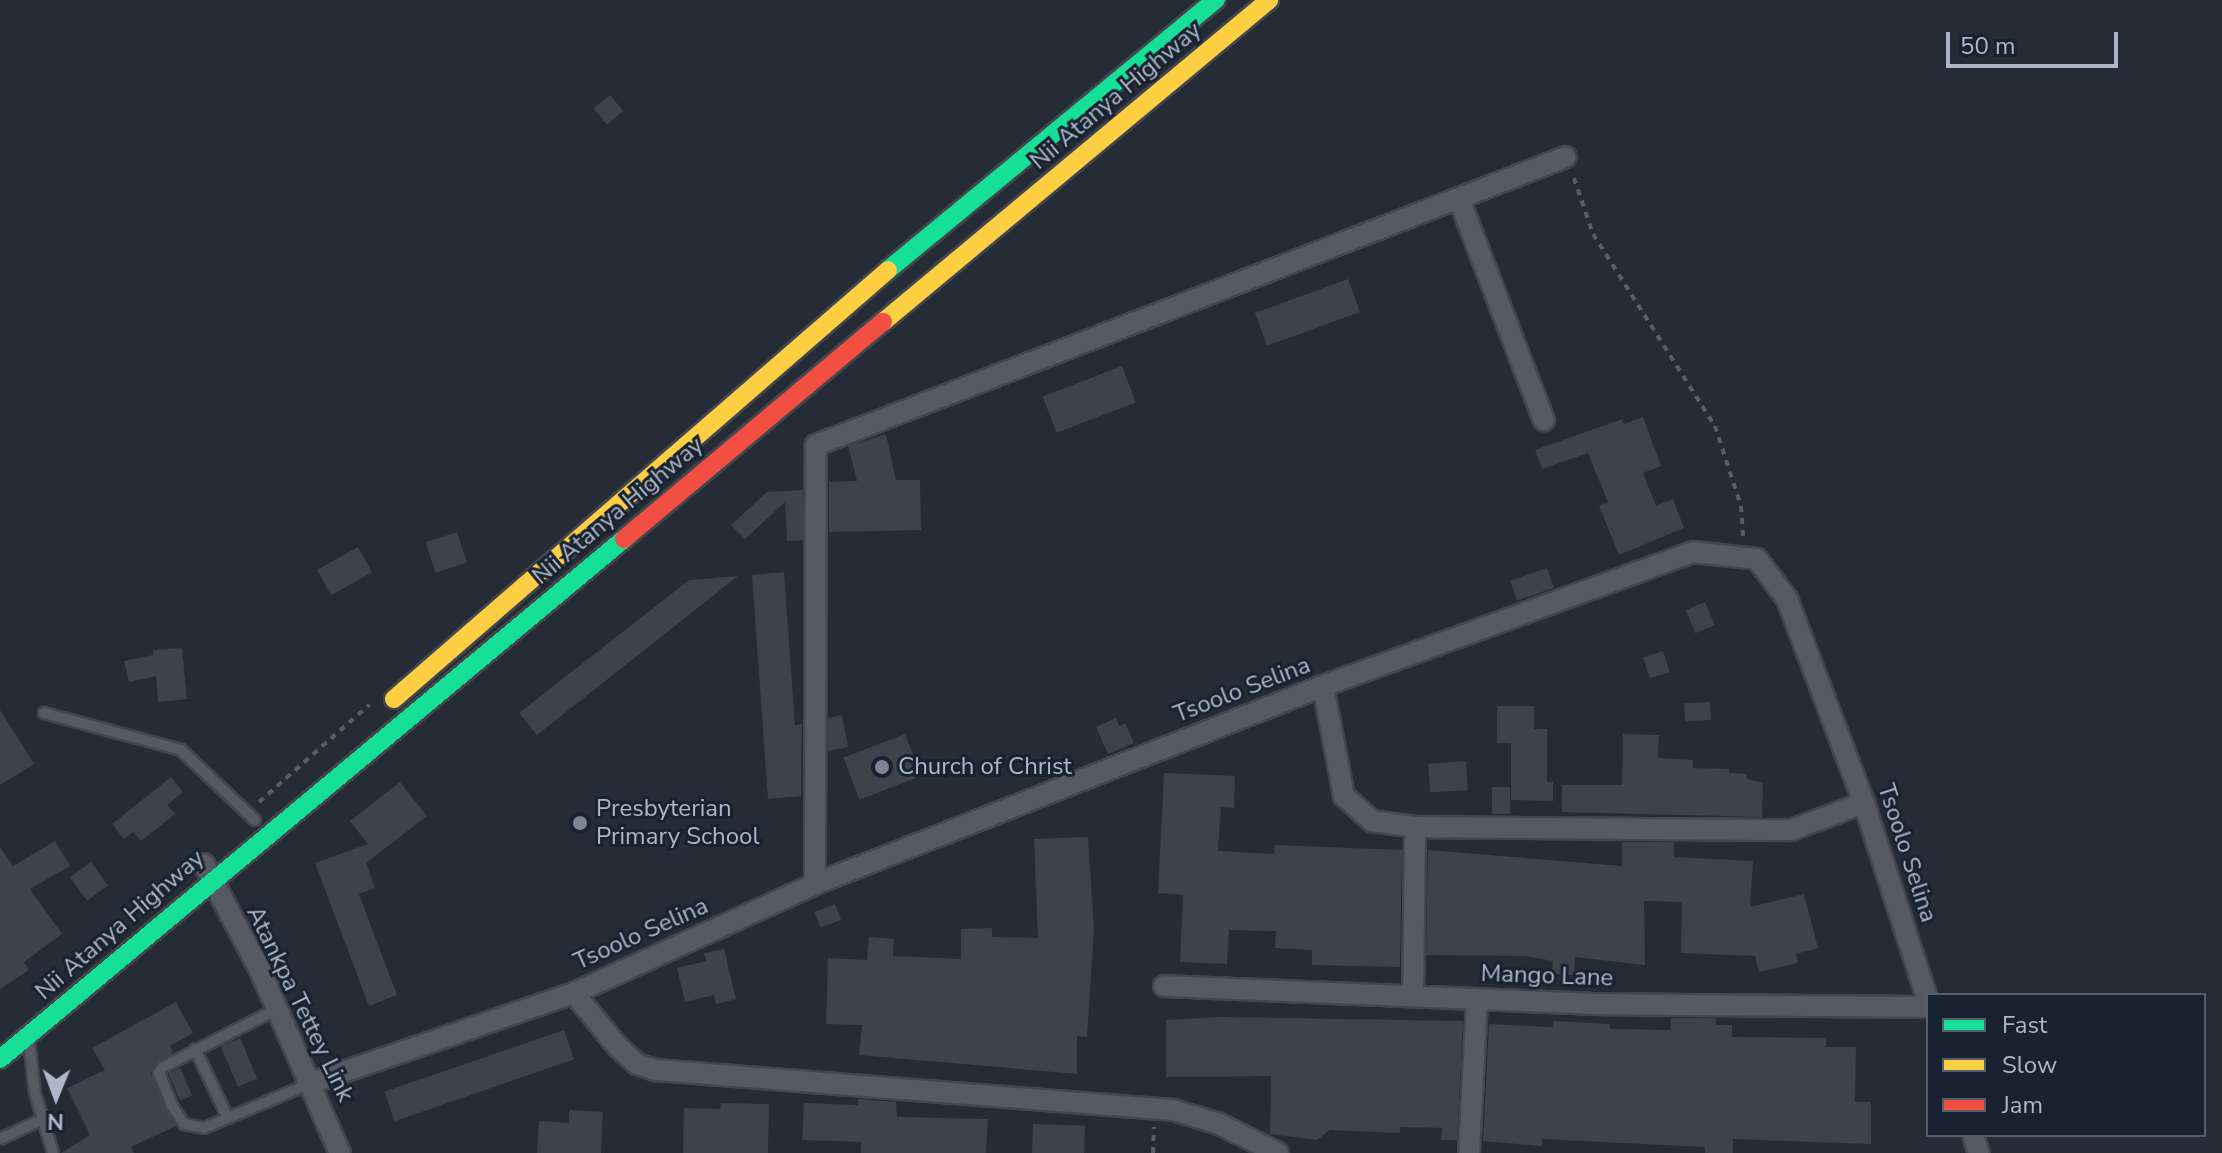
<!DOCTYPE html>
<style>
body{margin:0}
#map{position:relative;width:2222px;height:1153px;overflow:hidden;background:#252c35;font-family:"Nunito Sans",sans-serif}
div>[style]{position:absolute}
.building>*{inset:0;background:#3d424b;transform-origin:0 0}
.path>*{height:4px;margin-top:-2px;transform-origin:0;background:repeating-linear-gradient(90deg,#585e65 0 6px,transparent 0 12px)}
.roads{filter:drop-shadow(2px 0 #42464d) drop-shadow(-2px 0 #42464d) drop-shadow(0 2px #42464d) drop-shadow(0 -2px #42464d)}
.lane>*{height:10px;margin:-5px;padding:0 5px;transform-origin:5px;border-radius:5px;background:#565a63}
.street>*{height:20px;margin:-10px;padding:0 10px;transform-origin:10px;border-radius:10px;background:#565a63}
.fast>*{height:18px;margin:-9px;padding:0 9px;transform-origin:9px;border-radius:9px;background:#16e098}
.slow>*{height:18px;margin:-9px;padding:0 9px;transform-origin:9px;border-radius:9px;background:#ffcf43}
.jam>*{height:18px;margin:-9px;padding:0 9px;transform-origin:9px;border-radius:9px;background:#f24e42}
.dots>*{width:22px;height:22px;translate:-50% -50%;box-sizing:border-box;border:4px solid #192230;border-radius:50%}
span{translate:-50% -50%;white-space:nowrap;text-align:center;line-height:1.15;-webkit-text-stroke:6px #192230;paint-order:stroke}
.street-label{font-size:24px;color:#aeb7c8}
.poi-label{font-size:24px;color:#aeb7c8}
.left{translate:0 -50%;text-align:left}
.legend{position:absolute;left:1926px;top:993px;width:280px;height:144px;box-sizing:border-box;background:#192230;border:2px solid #555e6d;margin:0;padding:10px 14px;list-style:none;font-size:24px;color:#aeb7c8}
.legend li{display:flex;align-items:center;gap:16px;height:40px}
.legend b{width:40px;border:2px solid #555e6d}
.north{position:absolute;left:16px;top:1057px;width:80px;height:80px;-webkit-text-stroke:6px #192230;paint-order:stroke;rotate:181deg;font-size:22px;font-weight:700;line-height:32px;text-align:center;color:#aeb7c8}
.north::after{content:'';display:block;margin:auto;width:28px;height:36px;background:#aeb7c8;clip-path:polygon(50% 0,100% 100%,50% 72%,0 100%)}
.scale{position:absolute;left:1946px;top:32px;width:172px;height:36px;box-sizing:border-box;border:4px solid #aeb7c8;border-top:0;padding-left:10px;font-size:24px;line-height:28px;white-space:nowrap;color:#aeb7c8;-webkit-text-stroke:6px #192230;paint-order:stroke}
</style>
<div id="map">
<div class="building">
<div style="left:610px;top:95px;width:21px;height:21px;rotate:51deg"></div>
<div style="left:1348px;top:279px;width:35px;height:99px;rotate:70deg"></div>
<div style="left:1122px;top:366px;width:39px;height:85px;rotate:69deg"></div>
<div style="clip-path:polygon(1643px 417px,1661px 466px,1643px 473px,1656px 506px,1673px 499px,1684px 528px,1619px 555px,1599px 506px,1608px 502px,1588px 453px,1542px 469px,1535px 450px,1622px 419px,1624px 424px)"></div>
<div style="clip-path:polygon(886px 434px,896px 480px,920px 480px,921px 530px,829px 532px,829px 482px,857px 481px,848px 446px)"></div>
<div style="clip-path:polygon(803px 490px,803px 540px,787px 541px,785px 502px,745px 539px,731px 525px,767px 492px)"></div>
<div style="left:457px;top:532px;width:32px;height:33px;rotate:72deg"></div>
<div style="left:358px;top:547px;width:29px;height:47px;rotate:61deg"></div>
<div style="left:1547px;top:568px;width:21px;height:39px;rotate:71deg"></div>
<div style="clip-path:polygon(784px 572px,795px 725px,802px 724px,801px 796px,768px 799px,752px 575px)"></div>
<div style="clip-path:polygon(738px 576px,537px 735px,519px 713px,689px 580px)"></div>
<div style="left:1705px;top:602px;width:25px;height:21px;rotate:67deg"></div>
<div style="clip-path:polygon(182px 648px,187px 699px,158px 702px,156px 676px,129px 682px,124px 661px,153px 655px,153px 650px)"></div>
<div style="left:1663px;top:651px;width:22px;height:21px;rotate:72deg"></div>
<div style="left:1710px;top:702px;width:18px;height:26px;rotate:87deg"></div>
<div style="clip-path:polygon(1497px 706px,1534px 706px,1534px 729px,1547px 729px,1547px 782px,1553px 782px,1553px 801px,1511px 800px,1511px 743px,1497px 743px)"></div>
<div style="clip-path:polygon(0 710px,34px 764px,0 785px)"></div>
<div style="clip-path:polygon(842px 715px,848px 747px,828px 751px,828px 718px)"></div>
<div style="clip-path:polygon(1116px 718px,1119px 726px,1125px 723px,1134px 743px,1108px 754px,1096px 727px)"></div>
<div style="left:905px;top:734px;width:45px;height:66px;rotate:69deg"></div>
<div style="clip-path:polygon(1623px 734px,1659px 735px,1658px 758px,1693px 760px,1693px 768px,1729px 769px,1729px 773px,1747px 774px,1747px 779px,1763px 783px,1762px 817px,1562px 812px,1562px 785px,1622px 785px)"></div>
<div style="left:1466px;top:761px;width:29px;height:38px;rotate:86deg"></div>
<div style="clip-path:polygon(1164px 773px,1235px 776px,1234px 808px,1221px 807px,1218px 851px,1274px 854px,1275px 845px,1402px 850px,1400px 967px,1312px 965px,1312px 950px,1275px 948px,1276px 931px,1229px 930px,1227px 964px,1180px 962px,1183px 895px,1158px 893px)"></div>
<div style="clip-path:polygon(171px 777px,183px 792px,167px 805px,175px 814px,141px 841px,133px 832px,124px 839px,112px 824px)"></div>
<div style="clip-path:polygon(400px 782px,427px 816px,366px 863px,375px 888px,359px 894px,397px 995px,369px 1006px,315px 863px,368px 844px,350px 821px)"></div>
<div style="left:1492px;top:787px;width:18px;height:27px"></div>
<div style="clip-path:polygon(1088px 837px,1094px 930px,1087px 1037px,1077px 1036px,1077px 1074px,859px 1055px,862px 1025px,826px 1024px,828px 958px,867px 960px,869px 937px,894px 939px,893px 956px,961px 959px,961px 929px,992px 928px,992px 937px,1038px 938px,1034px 839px)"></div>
<div style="clip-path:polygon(55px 841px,70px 866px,30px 889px,62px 934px,24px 962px,29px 970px,0 989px,0 847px,13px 866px)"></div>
<div style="clip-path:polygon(1622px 842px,1674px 842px,1674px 857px,1753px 861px,1750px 907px,1804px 894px,1818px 948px,1796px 954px,1798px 963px,1759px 972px,1755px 956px,1681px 953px,1682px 902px,1644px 901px,1645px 965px,1575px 957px,1574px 975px,1552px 974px,1553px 961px,1525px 956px,1426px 955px,1428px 850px,1622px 866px)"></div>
<div style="left:91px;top:862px;width:29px;height:26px;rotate:54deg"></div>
<div style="left:835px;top:904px;width:17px;height:22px;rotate:69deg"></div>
<div style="clip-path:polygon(724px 949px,736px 999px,716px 1004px,714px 995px,685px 1002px,677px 968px,706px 961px,704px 953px)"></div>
<div style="clip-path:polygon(176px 1002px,193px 1033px,170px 1046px,173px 1053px,157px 1062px,151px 1073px,176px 1126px,131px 1147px,134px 1153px,61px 1153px,90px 1135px,67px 1088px,105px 1070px,92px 1048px)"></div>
<div style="clip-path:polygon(1219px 1017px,1463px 1021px,1457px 1140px,1441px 1140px,1442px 1128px,1400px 1127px,1400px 1133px,1330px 1130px,1317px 1140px,1270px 1134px,1271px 1076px,1166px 1077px,1166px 1020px)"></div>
<div style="clip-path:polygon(1671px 1018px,1716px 1018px,1716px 1025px,1732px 1025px,1732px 1037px,1826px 1038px,1826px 1047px,1856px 1047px,1855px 1102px,1871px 1102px,1871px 1144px,1733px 1139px,1733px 1153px,1705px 1153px,1705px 1147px,1542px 1139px,1542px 1146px,1483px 1141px,1489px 1024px,1553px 1027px,1553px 1021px,1610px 1024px,1610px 1029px,1671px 1030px)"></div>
<div style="left:564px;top:1030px;width:31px;height:190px;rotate:71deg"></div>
<div style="left:240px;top:1038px;width:44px;height:21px;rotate:67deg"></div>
<div style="left:180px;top:1068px;width:30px;height:13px;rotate:66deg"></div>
<div style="clip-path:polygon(858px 1099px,896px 1102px,897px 1117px,988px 1119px,986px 1153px,861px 1153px,861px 1142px,802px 1140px,804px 1103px,858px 1105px)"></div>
<div style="clip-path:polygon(721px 1103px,769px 1104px,768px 1153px,683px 1153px,684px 1108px,720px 1109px)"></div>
<div style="clip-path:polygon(569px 1110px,603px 1112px,601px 1153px,537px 1153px,539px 1121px,569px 1123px)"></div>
<div style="left:1033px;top:1124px;width:52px;height:29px;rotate:2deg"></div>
</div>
<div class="path">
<div style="left:1574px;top:178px;width:59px;rotate:71.3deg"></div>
<div style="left:1593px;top:234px;width:227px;rotate:57.6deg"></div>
<div style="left:1715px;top:426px;width:84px;rotate:72deg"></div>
<div style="left:1741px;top:506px;width:32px;rotate:86deg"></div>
<div style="left:259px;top:802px;width:147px;rotate:-41.4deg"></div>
<div style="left:1153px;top:1153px;width:26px;rotate:-88deg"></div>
</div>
<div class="roads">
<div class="lane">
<div style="left:44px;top:713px;width:142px;rotate:15.1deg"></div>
<div style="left:181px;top:750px;width:102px;rotate:43.4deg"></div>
<div style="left:277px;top:1009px;width:128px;rotate:153deg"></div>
<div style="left:163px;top:1067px;width:7px;rotate:124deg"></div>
<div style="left:159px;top:1073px;width:35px;rotate:68deg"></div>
<div style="left:172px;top:1106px;width:22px;rotate:56deg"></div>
<div style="left:184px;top:1124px;width:20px;rotate:11deg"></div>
<div style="left:204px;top:1128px;width:116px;rotate:-22.8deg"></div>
<div style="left:29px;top:1042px;width:51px;rotate:83.3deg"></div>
<div style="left:35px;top:1093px;width:63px;rotate:73.3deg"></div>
<div style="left:195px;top:1049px;width:76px;rotate:64.4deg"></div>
<div style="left:0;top:1139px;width:47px;rotate:-24.9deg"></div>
</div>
<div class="street">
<div style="left:1459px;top:199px;width:237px;rotate:69deg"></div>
<div style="left:1323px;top:686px;width:112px;rotate:79.2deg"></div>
<div style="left:1344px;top:796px;width:38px;rotate:42deg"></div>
<div style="left:1372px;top:821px;width:43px;rotate:7.9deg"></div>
<div style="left:1415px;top:827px;width:376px;rotate:0.5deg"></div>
<div style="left:1791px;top:830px;width:78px;rotate:-20.3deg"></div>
<div style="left:204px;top:864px;width:120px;rotate:62.2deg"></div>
<div style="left:260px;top:970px;width:200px;rotate:66.4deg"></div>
<div style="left:815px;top:884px;width:439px;rotate:-89.9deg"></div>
<div style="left:816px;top:445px;width:803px;rotate:-21.01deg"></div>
<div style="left:1164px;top:986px;width:426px;rotate:2.4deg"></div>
<div style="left:1590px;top:1004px;width:338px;rotate:0.5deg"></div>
<div style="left:574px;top:993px;width:68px;rotate:50.9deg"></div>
<div style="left:617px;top:1046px;width:27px;rotate:42deg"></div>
<div style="left:637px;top:1064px;width:20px;rotate:18deg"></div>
<div style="left:656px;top:1070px;width:519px;rotate:4.42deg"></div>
<div style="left:1173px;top:1110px;width:46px;rotate:16.5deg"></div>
<div style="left:1217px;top:1123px;width:68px;rotate:26.2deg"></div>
<div style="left:1413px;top:996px;width:169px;rotate:-89.3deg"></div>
<div style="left:311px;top:1083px;width:278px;rotate:-18.9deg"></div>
<div style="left:574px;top:993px;width:265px;rotate:-24.3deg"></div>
<div style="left:815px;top:884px;width:545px;rotate:-21.29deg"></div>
<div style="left:1323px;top:686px;width:394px;rotate:-19.9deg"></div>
<div style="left:1693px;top:552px;width:64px;rotate:6.2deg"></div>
<div style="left:1757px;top:559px;width:50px;rotate:53.1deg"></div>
<div style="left:1787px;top:599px;width:218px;rotate:69.3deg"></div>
<div style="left:1864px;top:803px;width:208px;rotate:72.1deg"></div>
<div style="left:1973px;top:1135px;width:19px;rotate:72deg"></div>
<div style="left:1469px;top:1153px;width:154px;rotate:-87deg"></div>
</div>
<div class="fast">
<div style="left:888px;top:270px;width:425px;rotate:-39.5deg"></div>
<div style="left:0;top:1059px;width:812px;rotate:-39.81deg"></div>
</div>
<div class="slow">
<div style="left:883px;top:322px;width:503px;rotate:-39.83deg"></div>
<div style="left:394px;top:699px;width:654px;rotate:-40.97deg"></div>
</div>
<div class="jam">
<div style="left:624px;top:539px;width:338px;rotate:-40deg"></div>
</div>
</div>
<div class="dots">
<div style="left:882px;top:767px;background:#7e8695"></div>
<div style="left:580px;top:823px;background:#7e8695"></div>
</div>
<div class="street-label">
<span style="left:1116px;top:96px;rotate:-40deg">Nii Atanya Highway</span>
<span style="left:618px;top:511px;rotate:-40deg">Nii Atanya Highway</span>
<span style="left:1242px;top:690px;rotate:-21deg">Tsoolo Selina</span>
<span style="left:1907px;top:853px;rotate:72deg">Tsoolo Selina</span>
<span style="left:120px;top:925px;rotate:-41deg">Nii Atanya Highway</span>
<span style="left:641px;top:934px;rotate:-24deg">Tsoolo Selina</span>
<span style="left:1547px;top:976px;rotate:2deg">Mango Lane</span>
<span style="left:300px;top:1004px;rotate:64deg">Atankpa Tettey Link</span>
</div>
<div class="poi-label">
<span class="left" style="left:898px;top:767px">Church of Christ</span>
<span class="left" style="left:596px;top:823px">Presbyterian<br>Primary School</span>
</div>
<ul class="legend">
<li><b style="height:10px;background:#16e098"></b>Fast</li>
<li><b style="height:10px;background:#ffcf43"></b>Slow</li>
<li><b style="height:10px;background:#f24e42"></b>Jam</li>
</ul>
<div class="north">N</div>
<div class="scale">50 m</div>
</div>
